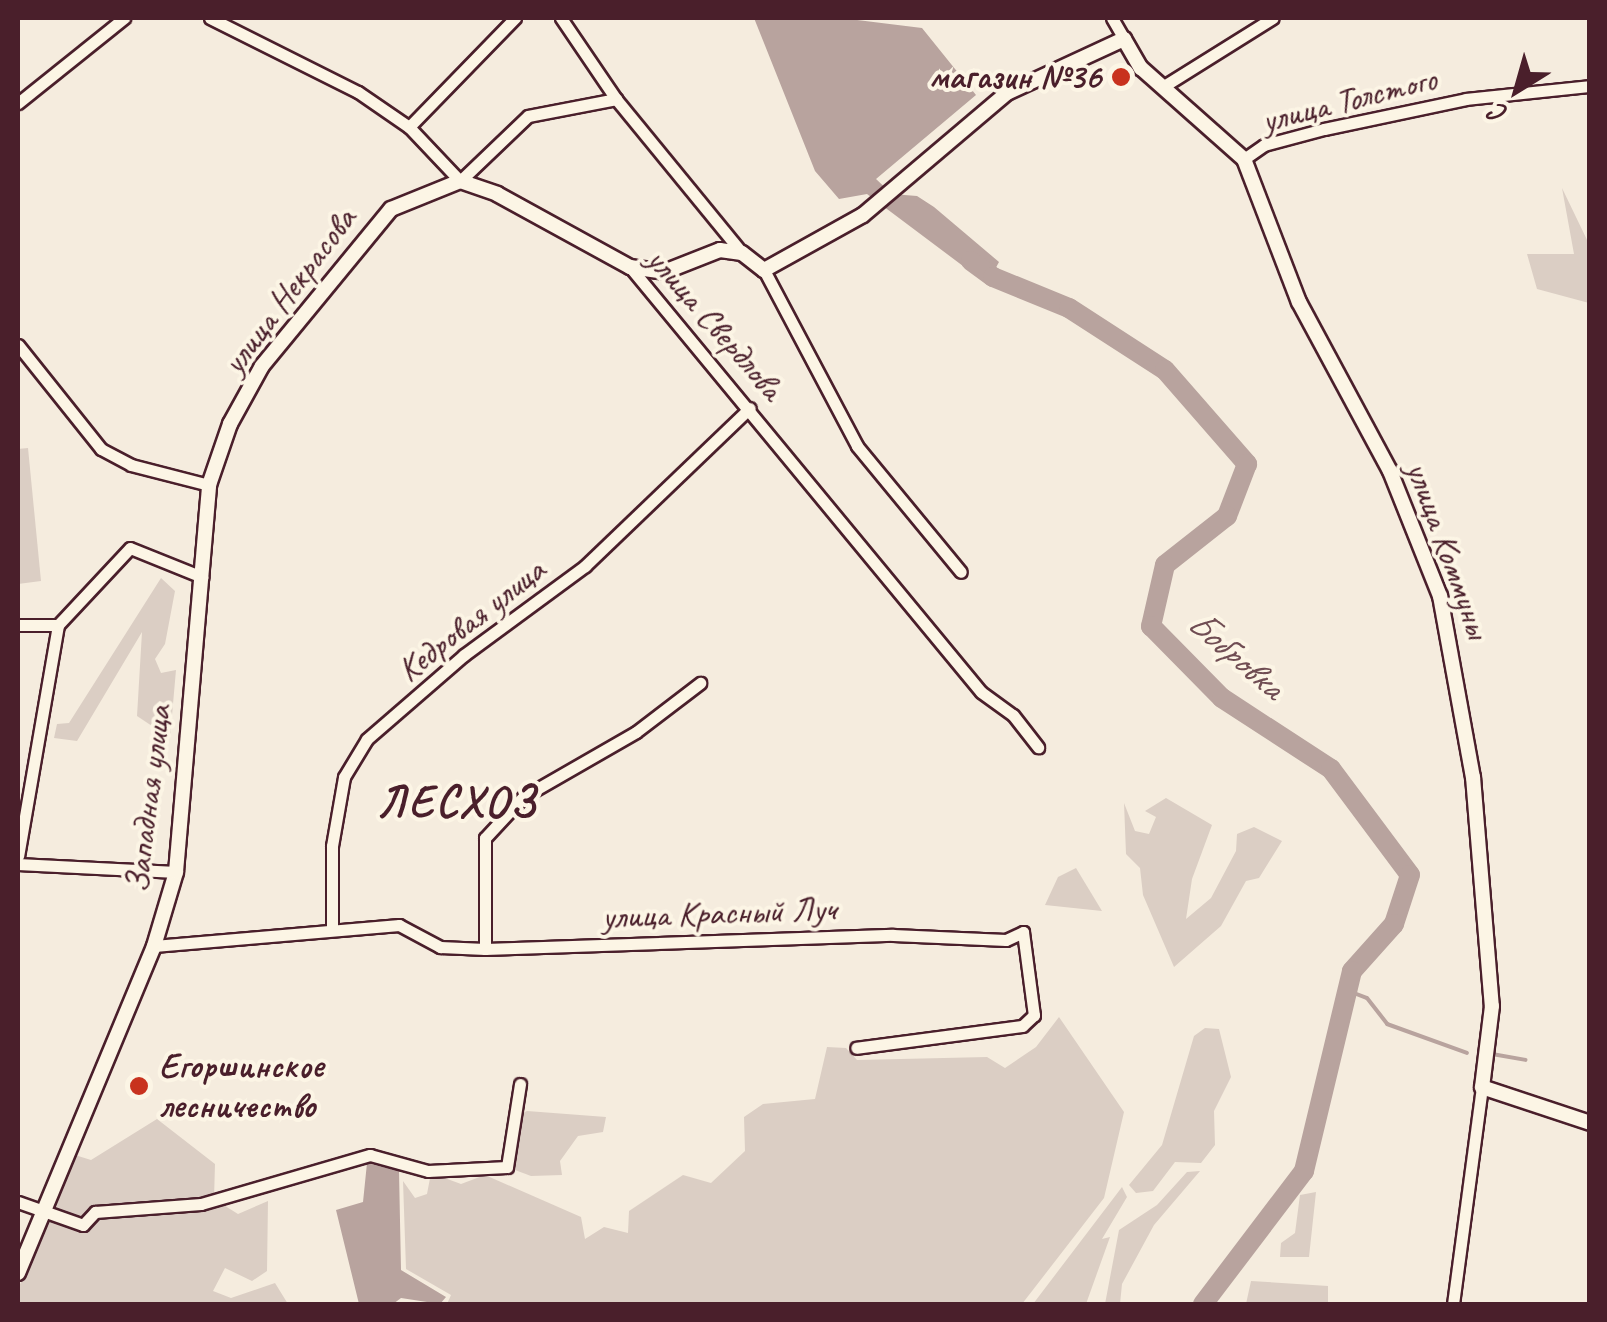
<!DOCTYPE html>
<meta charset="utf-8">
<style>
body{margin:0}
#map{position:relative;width:1607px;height:1322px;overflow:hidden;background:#f5ecde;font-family:Caveat,sans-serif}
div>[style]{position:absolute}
.green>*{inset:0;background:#dbcec4}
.water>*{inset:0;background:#b8a39e}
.stream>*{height:4px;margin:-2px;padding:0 2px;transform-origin:2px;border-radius:2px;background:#b8a39e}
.river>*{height:20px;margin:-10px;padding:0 10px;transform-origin:10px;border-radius:10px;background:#b8a39e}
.roads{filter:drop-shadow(2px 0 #4a1f2b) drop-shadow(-2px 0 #4a1f2b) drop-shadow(0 2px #4a1f2b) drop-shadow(0 -2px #4a1f2b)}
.minor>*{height:11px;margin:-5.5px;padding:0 5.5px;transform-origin:5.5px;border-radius:5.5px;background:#fcf5e5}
.tertiary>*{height:14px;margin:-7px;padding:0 7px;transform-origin:7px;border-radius:7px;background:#fcf5e5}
.dots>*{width:28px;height:28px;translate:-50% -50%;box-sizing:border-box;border:5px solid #fcf5e5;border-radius:50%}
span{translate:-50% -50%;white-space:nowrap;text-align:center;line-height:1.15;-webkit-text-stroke:8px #fcf5e5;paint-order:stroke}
.poi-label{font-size:35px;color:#4a1f2b;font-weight:700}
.right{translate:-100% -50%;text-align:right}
.left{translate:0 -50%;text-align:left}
.street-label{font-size:35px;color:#4a1f2b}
.water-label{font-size:38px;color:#704d53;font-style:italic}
.district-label{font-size:45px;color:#4a1f2b;font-weight:700;letter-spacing:2.5px}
.frame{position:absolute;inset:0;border:20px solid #4a1f2b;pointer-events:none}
.north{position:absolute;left:1467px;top:40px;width:100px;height:100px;-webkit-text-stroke:8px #fcf5e5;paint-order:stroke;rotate:217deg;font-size:28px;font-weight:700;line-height:40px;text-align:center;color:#4a1f2b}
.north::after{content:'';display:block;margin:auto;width:35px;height:45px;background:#4a1f2b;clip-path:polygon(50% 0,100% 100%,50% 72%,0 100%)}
</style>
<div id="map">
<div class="green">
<div style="clip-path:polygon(1562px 188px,1589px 244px,1589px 303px,1537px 289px,1527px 254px,1574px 254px)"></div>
<div style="clip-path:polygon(28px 448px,41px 581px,18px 584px,18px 449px)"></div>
<div style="clip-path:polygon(161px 578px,175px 591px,165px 644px,155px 659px,161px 673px,176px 670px,170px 738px,137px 716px,142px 632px,77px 741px,54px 738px,57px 724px,69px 723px)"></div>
<div style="clip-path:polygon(1166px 798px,1212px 825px,1192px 879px,1186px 919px,1211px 898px,1236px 851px,1237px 834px,1254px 827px,1282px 841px,1259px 878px,1246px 881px,1221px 926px,1174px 967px,1143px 895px,1140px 868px,1126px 854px,1124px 803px,1135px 831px,1149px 834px,1156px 817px,1145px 811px)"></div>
<div style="clip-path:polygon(1076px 868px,1102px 911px,1045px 905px,1058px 877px)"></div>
<div style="clip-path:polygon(1059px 1017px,1124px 1112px,1104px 1198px,1022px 1304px,447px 1304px,451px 1295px,406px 1269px,403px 1181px,415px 1198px,427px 1194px,431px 1173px,461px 1184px,485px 1175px,581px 1217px,585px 1239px,604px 1227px,628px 1233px,629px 1211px,683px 1175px,711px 1183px,745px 1151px,744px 1117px,763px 1104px,815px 1099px,827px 1047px,846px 1048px,857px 1060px,987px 1057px,1005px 1068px,1036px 1047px)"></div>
<div style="clip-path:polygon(1205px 1028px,1219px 1029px,1231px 1077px,1214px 1111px,1215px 1145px,1201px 1163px,1175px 1162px,1153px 1191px,1136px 1193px,1129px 1185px,1162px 1145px,1194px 1036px)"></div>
<div style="clip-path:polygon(527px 1111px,606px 1117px,603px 1132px,578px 1136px,560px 1161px,562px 1175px,531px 1176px,515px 1170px,516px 1116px)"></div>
<div style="clip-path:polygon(157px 1119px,215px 1164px,214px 1199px,238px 1214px,268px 1201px,267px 1271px,252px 1281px,225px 1268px,213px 1291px,231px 1298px,275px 1283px,288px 1304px,18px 1304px,18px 1289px,75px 1155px,91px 1160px)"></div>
<div style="clip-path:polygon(1200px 1171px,1154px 1225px,1122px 1284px,1120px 1304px,1105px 1304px,1119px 1230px,1157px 1205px,1187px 1172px)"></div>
<div style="clip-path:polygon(1122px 1187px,1127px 1197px,1102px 1239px,1110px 1237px,1086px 1304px,1033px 1304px)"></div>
<div style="clip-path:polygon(1316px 1192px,1309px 1257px,1280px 1257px,1281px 1243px,1295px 1233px,1300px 1195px)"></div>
<div style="clip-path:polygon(1251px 1281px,1328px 1286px,1328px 1304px,1246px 1304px)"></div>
</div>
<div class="water">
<div style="clip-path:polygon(754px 18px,841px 18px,922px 28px,976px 95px,876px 179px,892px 194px,917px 196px,934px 207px,999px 262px,987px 284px,867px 194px,839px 199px,815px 171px)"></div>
<div style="clip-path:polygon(367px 1163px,399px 1171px,401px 1270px,446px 1297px,440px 1304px,401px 1298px,393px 1304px,359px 1304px,336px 1210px,363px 1202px)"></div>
</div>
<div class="stream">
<div style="left:1346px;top:990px;width:22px;rotate:21deg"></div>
<div style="left:1367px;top:998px;width:33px;rotate:52deg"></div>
<div style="left:1387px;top:1024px;width:85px;rotate:19.9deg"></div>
<div style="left:1492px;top:1054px;width:34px;rotate:10deg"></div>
</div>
<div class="river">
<div style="left:971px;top:261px;width:27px;rotate:36deg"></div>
<div style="left:993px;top:277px;width:82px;rotate:22.2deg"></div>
<div style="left:1069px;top:308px;width:114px;rotate:32.9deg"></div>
<div style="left:1165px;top:370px;width:125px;rotate:48.9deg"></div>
<div style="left:1247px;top:464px;width:56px;rotate:111deg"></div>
<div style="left:1227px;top:516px;width:79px;rotate:141.7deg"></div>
<div style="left:1165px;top:565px;width:63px;rotate:102.9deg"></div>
<div style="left:1151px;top:626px;width:101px;rotate:45.4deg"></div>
<div style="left:1222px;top:698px;width:130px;rotate:33.1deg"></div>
<div style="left:1331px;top:769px;width:132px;rotate:53.3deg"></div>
<div style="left:1410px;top:875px;width:52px;rotate:108.1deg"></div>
<div style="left:1394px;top:924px;width:63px;rotate:131.8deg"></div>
<div style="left:1352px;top:971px;width:206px;rotate:103.5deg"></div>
<div style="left:1304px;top:1171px;width:167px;rotate:127.2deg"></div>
</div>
<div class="roads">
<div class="minor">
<div style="left:210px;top:18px;width:165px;rotate:26.6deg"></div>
<div style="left:358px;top:92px;width:62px;rotate:34.5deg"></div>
<div style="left:409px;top:127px;width:74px;rotate:46.6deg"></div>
<div style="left:460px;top:181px;width:94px;rotate:-43.7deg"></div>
<div style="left:528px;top:116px;width:90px;rotate:-10.9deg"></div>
<div style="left:561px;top:18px;width:98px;rotate:55.8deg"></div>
<div style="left:616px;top:99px;width:199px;rotate:50.7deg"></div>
<div style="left:1112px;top:18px;width:24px;rotate:60deg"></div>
<div style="left:1164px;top:86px;width:128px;rotate:-32deg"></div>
<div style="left:18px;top:103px;width:136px;rotate:-38.7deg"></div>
<div style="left:409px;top:127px;width:152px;rotate:-45.8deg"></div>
<div style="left:1244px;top:159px;width:24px;rotate:-35deg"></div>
<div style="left:1264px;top:145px;width:62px;rotate:-14.9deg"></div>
<div style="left:1324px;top:129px;width:145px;rotate:-11.9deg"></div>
<div style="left:1466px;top:99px;width:125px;rotate:-6deg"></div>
<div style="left:630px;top:267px;width:551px;rotate:50.45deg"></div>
<div style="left:981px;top:692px;width:39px;rotate:36deg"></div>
<div style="left:1013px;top:715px;width:41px;rotate:52deg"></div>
<div style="left:764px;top:270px;width:199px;rotate:62.1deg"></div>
<div style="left:857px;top:446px;width:163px;rotate:50.5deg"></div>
<div style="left:18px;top:345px;width:133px;rotate:51.4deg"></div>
<div style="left:101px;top:449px;width:34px;rotate:28deg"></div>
<div style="left:131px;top:465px;width:81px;rotate:14.4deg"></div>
<div style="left:18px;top:625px;width:40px"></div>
<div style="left:58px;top:625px;width:234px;rotate:99.8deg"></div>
<div style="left:58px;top:625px;width:105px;rotate:-46.9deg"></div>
<div style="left:130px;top:548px;width:78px;rotate:21.9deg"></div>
<div style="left:18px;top:864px;width:158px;rotate:2.9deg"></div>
<div style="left:332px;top:928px;width:82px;rotate:-90deg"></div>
<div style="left:332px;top:846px;width:70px;rotate:-80.1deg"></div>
<div style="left:344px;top:777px;width:44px;rotate:-58.8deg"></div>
<div style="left:367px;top:739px;width:128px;rotate:-40.9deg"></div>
<div style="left:464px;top:655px;width:150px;rotate:-36.3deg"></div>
<div style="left:585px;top:566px;width:228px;rotate:-43.8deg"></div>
<div style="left:154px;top:946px;width:246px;rotate:-4.9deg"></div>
<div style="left:399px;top:925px;width:47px;rotate:28.2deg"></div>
<div style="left:440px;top:947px;width:45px;rotate:2.5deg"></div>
<div style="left:485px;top:949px;width:408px;rotate:-2deg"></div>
<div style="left:893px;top:935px;width:113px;rotate:2.5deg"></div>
<div style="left:1006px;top:940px;width:19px;rotate:-25deg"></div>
<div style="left:1023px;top:932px;width:84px;rotate:82.5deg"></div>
<div style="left:1034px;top:1015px;width:16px;rotate:137deg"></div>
<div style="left:1022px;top:1026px;width:167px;rotate:172.5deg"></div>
<div style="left:485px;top:949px;width:111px;rotate:-90deg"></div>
<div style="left:485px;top:838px;width:56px;rotate:-47.2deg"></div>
<div style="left:523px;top:797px;width:130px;rotate:-29.9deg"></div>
<div style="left:636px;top:732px;width:81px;rotate:-37.4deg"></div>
<div style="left:18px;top:1202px;width:69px;rotate:19.5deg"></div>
<div style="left:83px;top:1225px;width:18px;rotate:-47deg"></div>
<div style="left:95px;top:1212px;width:106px;rotate:-4.3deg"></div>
<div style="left:201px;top:1204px;width:176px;rotate:-16.2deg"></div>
<div style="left:370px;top:1155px;width:60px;rotate:15.4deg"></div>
<div style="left:428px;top:1171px;width:79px;rotate:-2.9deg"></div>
<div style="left:507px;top:1167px;width:84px;rotate:-81.1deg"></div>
<div style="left:1453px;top:1304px;width:219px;rotate:-82.4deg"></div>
</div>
<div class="tertiary">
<div style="left:18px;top:1273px;width:354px;rotate:-67.4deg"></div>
<div style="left:154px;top:946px;width:77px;rotate:-73.4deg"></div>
<div style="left:176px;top:872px;width:388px;rotate:-85.1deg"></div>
<div style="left:209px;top:485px;width:65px;rotate:-71deg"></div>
<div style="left:230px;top:424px;width:66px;rotate:-61.1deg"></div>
<div style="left:262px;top:366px;width:203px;rotate:-50.6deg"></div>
<div style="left:391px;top:209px;width:74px;rotate:-22.1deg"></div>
<div style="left:460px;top:181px;width:39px;rotate:19deg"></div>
<div style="left:497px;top:194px;width:152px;rotate:28.8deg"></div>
<div style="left:630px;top:267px;width:34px;rotate:8deg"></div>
<div style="left:664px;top:272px;width:60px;rotate:-21.4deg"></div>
<div style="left:720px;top:250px;width:22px;rotate:8deg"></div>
<div style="left:742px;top:253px;width:28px;rotate:38deg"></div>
<div style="left:764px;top:270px;width:113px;rotate:-29.1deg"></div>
<div style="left:863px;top:215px;width:189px;rotate:-40.3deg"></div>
<div style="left:1007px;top:93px;width:129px;rotate:-24.8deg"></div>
<div style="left:1124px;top:39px;width:34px;rotate:60deg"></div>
<div style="left:1141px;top:68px;width:137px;rotate:41.5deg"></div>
<div style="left:1244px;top:159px;width:153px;rotate:69deg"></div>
<div style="left:1299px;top:302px;width:192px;rotate:61.7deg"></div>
<div style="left:1390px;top:471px;width:135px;rotate:68.2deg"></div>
<div style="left:1440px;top:596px;width:184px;rotate:79.7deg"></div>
<div style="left:1473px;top:777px;width:230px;rotate:85.3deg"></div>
<div style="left:1492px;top:1006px;width:82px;rotate:97deg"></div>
<div style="left:1482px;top:1087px;width:114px;rotate:18.4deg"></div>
</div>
</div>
<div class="dots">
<div style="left:1121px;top:77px;background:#c8321e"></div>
<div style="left:139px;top:1086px;background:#c8321e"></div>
</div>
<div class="poi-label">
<span class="right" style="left:1101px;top:77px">магазин №36</span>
<span class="left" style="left:159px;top:1086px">Егоршинское<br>лесничество</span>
</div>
<div class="street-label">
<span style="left:1349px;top:100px;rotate:-14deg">улица Толстого</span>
<span style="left:289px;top:291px;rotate:-53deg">улица Некрасова</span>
<span style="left:715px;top:324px;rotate:49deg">улица Свердлова</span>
<span style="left:1448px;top:550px;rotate:70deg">улица Коммуны</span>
<span style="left:471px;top:620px;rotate:-38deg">Кедровая улица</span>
<span style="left:148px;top:799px;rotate:-83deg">Западная улица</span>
<span style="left:719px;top:913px;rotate:-2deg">улица Красный Луч</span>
</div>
<div class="water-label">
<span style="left:1236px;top:654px;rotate:41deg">Бобровка</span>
</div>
<div class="district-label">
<span style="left:457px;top:802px">ЛЕСХОЗ</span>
</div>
<div class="frame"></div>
<div class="north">С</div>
</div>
